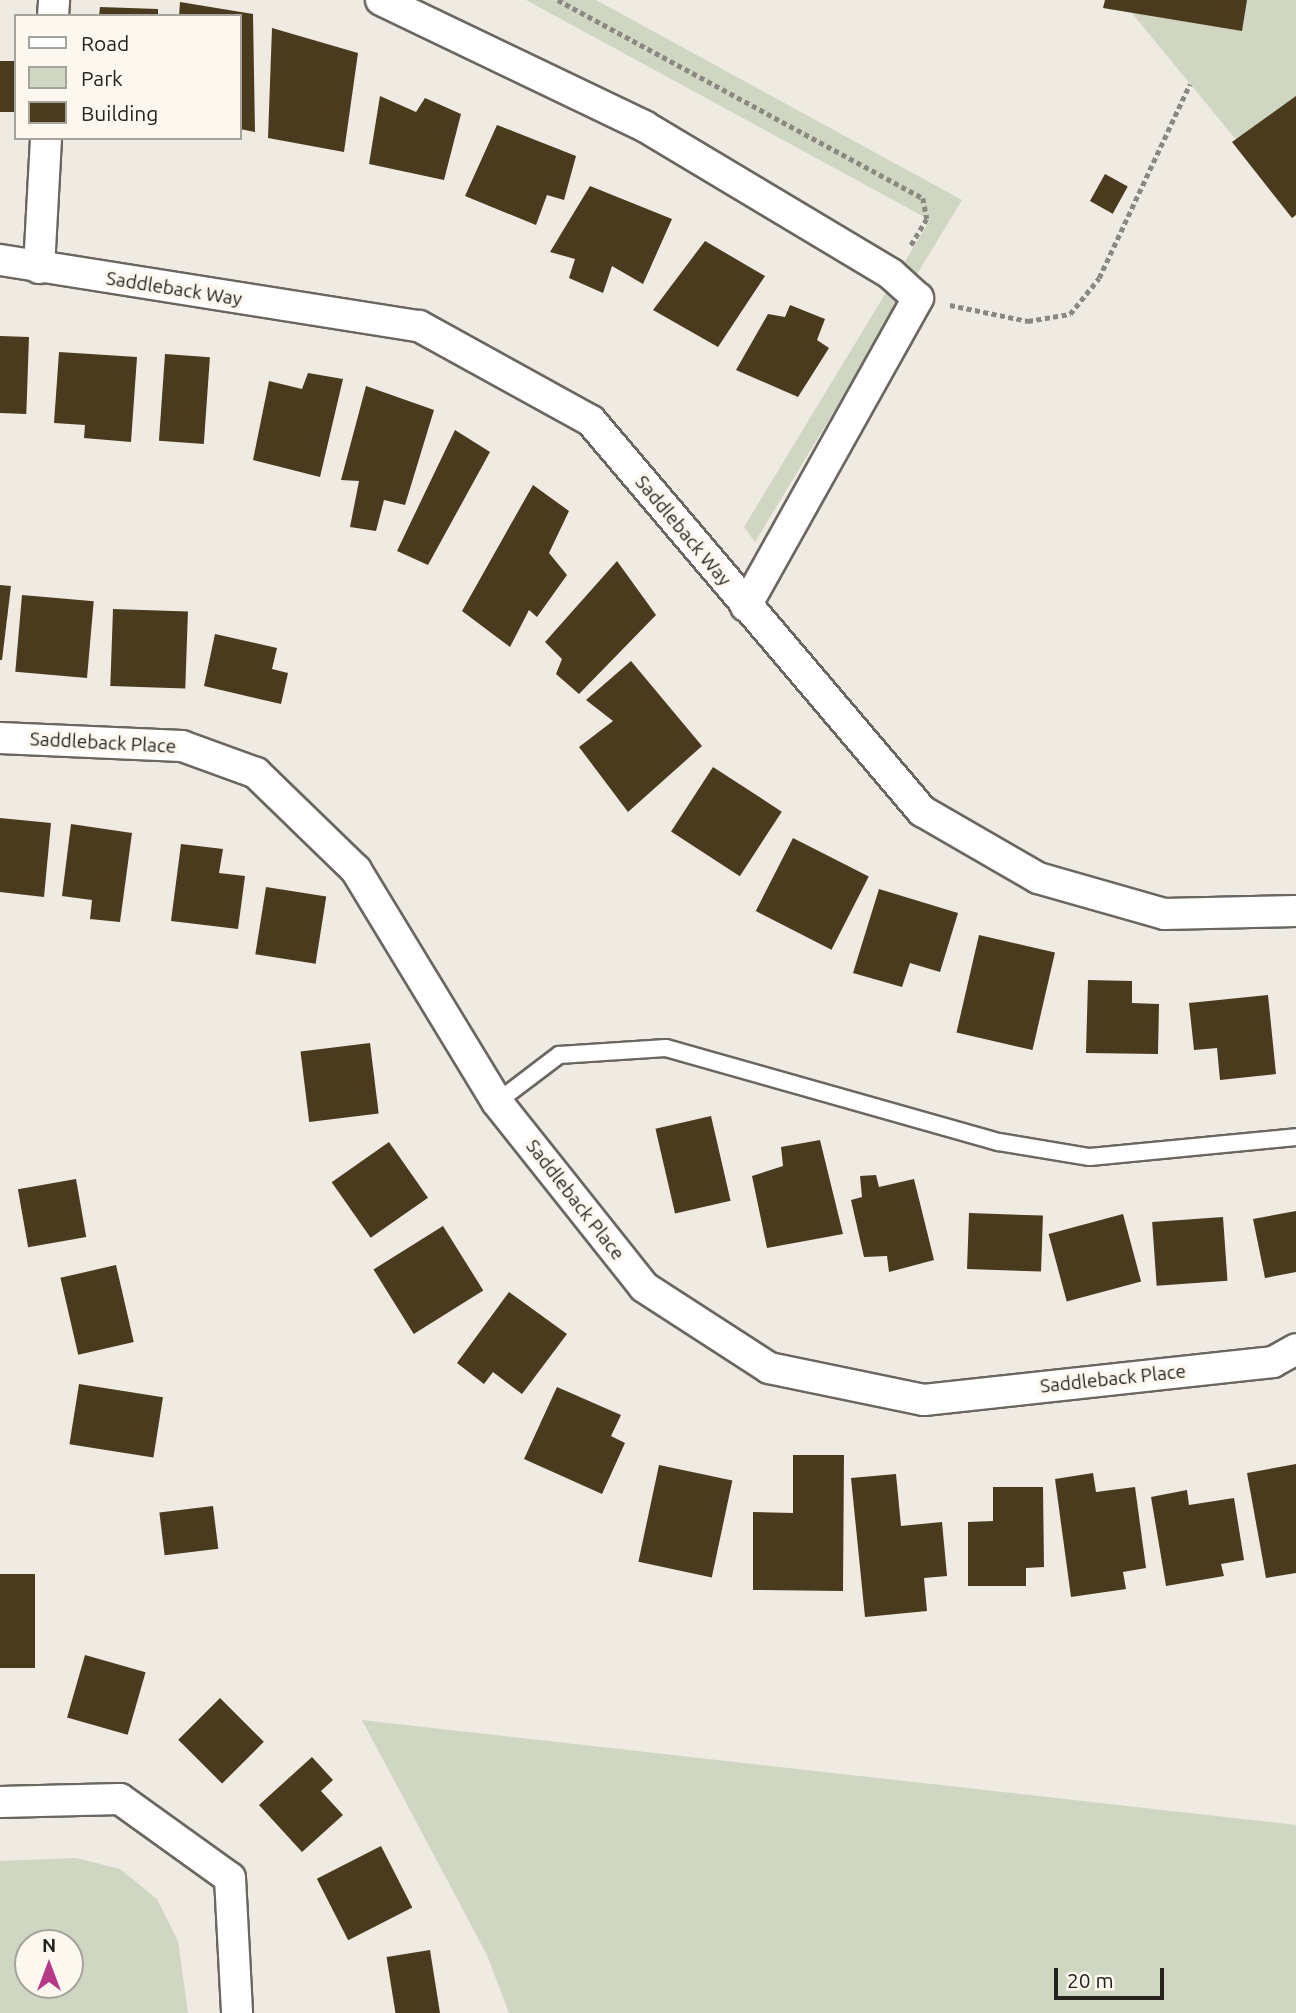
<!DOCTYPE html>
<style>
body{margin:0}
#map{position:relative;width:1296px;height:2013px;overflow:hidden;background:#efeae2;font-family:Ubuntu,sans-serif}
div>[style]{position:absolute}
.green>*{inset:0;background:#cfd6c2}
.building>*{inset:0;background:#4a3b1e;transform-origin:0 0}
.path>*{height:4.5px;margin-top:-2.25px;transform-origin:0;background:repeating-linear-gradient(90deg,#8b8882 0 5px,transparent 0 8.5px)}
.roads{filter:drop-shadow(2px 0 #6b6760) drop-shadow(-2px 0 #6b6760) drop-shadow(0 2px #6b6760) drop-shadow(0 -2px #6b6760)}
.service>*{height:16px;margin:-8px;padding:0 8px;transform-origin:8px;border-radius:8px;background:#fff}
.minor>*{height:30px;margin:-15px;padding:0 15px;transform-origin:15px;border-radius:15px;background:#fff}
span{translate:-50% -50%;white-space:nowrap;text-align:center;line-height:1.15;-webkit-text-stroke:7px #fcf8ef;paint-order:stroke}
.street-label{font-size:19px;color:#252320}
.legend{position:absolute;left:14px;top:14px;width:228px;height:126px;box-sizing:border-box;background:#fcf8ef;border:2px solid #a6a39c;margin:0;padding:9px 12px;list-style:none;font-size:21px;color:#252320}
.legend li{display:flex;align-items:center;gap:14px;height:35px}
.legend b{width:35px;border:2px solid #a6a39c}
.north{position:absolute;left:14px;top:1929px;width:70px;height:70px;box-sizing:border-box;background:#fcf8ef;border:2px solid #a6a39c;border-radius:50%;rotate:0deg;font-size:19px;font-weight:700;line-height:28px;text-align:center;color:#252320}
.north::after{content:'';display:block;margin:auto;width:24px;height:32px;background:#b63988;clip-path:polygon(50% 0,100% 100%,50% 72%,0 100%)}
.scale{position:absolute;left:1054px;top:1968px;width:110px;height:32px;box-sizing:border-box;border:4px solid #252320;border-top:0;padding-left:9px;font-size:21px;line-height:24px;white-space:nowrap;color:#252320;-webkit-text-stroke:5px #fcf8ef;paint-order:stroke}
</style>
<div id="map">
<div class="green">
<div style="clip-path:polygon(526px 0,596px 0,962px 200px,755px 542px,744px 527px,930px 220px)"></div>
<div style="clip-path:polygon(1121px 0,1296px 0,1296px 126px,1238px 142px)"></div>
<div style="clip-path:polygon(362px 1720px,1296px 1825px,1296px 2013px,509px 2013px,487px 1955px)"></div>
<div style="clip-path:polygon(evenodd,76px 1858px,120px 1869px,157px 1899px,178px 1941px,188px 2013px,0 2013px,0 1861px,76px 1858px,70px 1943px,70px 1985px,28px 1985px,28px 1943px,70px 1943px)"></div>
</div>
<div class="building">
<div style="clip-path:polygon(1105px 0,1247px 0,1242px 31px,1103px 8px)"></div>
<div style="clip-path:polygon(180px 2px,253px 14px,255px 132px,240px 129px,240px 16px,179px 16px)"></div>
<div style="clip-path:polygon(100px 7px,158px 9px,158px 16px,99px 16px)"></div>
<div style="clip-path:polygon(272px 28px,358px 53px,344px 152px,268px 138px)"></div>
<div style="left:0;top:61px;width:14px;height:51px"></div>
<div style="clip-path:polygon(380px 96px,416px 112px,425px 98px,461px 114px,444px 180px,369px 164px)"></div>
<div style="clip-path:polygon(1296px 96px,1296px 215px,1292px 218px,1232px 142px)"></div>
<div style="clip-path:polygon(497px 125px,576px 156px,564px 200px,547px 195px,536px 225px,465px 196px)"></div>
<div style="left:1105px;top:174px;width:26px;height:31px;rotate:29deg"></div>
<div style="clip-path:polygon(590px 186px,672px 219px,643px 284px,612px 266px,603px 293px,569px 278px,575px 259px,550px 252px)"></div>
<div style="clip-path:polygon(705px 241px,765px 276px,718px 347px,653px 310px)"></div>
<div style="clip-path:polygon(790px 305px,825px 319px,817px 340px,829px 348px,798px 397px,736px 370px,768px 314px,785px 317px)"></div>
<div style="left:0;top:336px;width:29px;height:77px;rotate:2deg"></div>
<div style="clip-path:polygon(59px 352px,137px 357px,131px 442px,84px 438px,85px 425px,54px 423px)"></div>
<div style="left:165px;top:354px;width:45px;height:87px;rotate:4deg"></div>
<div style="clip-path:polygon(308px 373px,343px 379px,320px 477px,253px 460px,269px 381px,302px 389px)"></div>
<div style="clip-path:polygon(366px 386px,434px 410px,405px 505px,384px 500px,376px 531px,350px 527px,359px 481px,341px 480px)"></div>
<div style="clip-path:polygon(455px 430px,490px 452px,428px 565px,397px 551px)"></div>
<div style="clip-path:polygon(533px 485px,569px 511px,549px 553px,567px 575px,537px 617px,529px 610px,510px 647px,462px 611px)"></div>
<div style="clip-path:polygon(617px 561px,656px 615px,579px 694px,556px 674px,562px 659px,545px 642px)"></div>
<div style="clip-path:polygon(0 585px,11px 586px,2px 660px,0 660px)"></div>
<div style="left:22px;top:595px;width:72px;height:77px;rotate:5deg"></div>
<div style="left:113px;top:609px;width:75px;height:77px;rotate:2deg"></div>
<div style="clip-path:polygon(215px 634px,277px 648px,272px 669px,288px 673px,281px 704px,204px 686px)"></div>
<div style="clip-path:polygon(631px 661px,702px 746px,628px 812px,579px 747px,613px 721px,586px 700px)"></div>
<div style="left:713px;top:767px;width:82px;height:77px;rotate:33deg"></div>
<div style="clip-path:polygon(0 818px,51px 823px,44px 897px,0 892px)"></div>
<div style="clip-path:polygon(71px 824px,132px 833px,120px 922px,90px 919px,92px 900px,62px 896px)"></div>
<div style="left:793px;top:838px;width:85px;height:82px;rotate:27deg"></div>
<div style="clip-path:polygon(181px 844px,223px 849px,219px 873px,245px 876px,238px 929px,171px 921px)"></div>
<div style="left:266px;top:887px;width:61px;height:68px;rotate:9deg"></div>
<div style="clip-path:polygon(879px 889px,958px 913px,940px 972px,910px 963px,902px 987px,853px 973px)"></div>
<div style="left:979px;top:935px;width:78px;height:100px;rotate:13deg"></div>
<div style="clip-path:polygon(1088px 980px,1132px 981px,1132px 1003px,1159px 1004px,1158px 1054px,1086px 1053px)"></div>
<div style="clip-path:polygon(1268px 995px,1276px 1074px,1220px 1080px,1217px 1048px,1194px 1050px,1189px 1003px)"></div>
<div style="left:370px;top:1043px;width:71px;height:70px;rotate:83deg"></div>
<div style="left:711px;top:1116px;width:87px;height:57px;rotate:77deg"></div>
<div style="clip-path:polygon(820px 1140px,843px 1234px,767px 1248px,752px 1176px,783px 1166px,781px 1147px)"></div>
<div style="left:389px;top:1142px;width:68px;height:70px;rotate:55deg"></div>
<div style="clip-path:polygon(876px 1175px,879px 1187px,914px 1179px,934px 1260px,889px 1272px,887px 1256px,864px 1257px,851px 1200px,862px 1197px,860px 1176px)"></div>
<div style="left:76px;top:1179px;width:59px;height:59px;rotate:80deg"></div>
<div style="clip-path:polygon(1296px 1211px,1296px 1272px,1265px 1278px,1253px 1219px)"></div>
<div style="left:969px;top:1213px;width:74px;height:56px;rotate:2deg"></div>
<div style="left:1123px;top:1214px;width:70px;height:77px;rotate:75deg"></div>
<div style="left:1223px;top:1217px;width:64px;height:71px;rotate:86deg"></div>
<div style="left:443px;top:1226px;width:76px;height:82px;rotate:58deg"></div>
<div style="left:116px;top:1265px;width:79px;height:57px;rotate:77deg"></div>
<div style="clip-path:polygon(509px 1292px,567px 1334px,522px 1394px,493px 1372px,484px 1384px,457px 1363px)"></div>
<div style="left:79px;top:1384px;width:85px;height:61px;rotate:9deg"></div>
<div style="clip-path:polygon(557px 1387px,621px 1415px,611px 1436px,625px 1443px,602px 1494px,524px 1459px)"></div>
<div style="clip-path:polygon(793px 1455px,844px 1455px,843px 1591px,753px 1590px,753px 1512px,793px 1513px)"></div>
<div style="clip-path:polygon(1296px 1464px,1296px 1573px,1266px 1578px,1247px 1473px)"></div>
<div style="left:659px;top:1465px;width:75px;height:99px;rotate:12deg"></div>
<div style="clip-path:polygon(1093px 1473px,1096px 1492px,1135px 1487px,1146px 1568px,1123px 1572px,1126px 1589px,1071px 1597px,1055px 1479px)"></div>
<div style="clip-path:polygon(896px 1474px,901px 1526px,942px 1522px,947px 1576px,924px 1578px,927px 1611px,865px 1617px,851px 1478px)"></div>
<div style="clip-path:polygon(993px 1487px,1043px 1487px,1044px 1567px,1026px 1568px,1026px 1586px,968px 1586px,968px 1522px,993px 1521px)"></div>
<div style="clip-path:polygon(1187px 1490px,1189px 1505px,1234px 1498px,1244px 1560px,1221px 1564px,1224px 1576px,1166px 1586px,1151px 1497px)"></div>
<div style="left:213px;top:1506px;width:43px;height:54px;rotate:83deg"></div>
<div style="left:0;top:1574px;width:35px;height:94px"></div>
<div style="left:85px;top:1655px;width:63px;height:65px;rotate:16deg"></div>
<div style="left:220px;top:1698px;width:62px;height:59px;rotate:45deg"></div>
<div style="clip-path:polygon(312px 1757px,333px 1780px,321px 1791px,343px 1815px,302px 1852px,259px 1805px)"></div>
<div style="left:381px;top:1846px;width:69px;height:72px;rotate:63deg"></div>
<div style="left:430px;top:1950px;width:64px;height:44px;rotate:81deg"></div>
</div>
<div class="path">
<div style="left:558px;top:0;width:415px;rotate:28.5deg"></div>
<div style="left:923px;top:198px;width:21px;rotate:79deg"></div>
<div style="left:927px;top:219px;width:33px;rotate:121deg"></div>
<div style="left:950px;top:305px;width:80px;rotate:11.6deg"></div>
<div style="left:1028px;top:321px;width:43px;rotate:-9.5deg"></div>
<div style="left:1070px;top:314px;width:46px;rotate:-51.1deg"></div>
<div style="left:1099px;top:278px;width:214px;rotate:-64.9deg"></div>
</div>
<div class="roads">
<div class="service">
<div style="left:497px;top:1102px;width:78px;rotate:-37.2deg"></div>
<div style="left:559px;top:1055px;width:107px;rotate:-3.7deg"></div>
<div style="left:666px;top:1048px;width:346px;rotate:15.8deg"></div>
<div style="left:999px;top:1142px;width:92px;rotate:9.4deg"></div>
<div style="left:1090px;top:1157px;width:207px;rotate:-5.5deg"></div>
</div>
<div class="minor">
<div style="left:381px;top:0;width:292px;rotate:25.6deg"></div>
<div style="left:644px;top:126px;width:288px;rotate:30.9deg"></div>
<div style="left:891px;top:274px;width:36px;rotate:42deg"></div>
<div style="left:918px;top:298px;width:353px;rotate:119.2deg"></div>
<div style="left:53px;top:16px;width:16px;rotate:-86deg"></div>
<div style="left:0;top:260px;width:424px;rotate:9deg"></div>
<div style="left:419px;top:326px;width:196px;rotate:28.9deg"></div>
<div style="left:591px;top:421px;width:512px;rotate:49.68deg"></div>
<div style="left:922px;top:811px;width:134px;rotate:30deg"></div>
<div style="left:1038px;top:878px;width:131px;rotate:15.9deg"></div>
<div style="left:1164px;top:914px;width:132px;rotate:-1.3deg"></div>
<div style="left:39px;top:268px;width:130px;rotate:-86.9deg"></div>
<div style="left:0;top:738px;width:182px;rotate:2.5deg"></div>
<div style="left:182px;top:746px;width:79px;rotate:20deg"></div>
<div style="left:256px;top:773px;width:139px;rotate:44.1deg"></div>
<div style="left:356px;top:870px;width:271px;rotate:58.7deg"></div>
<div style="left:497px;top:1102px;width:236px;rotate:51.5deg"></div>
<div style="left:644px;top:1287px;width:149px;rotate:32.9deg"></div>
<div style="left:769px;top:1368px;width:158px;rotate:11.7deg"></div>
<div style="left:924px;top:1400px;width:351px;rotate:-6.2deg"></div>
<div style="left:1273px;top:1362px;width:26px;rotate:-29deg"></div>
<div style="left:0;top:1802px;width:120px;rotate:-1.4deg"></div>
<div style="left:120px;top:1799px;width:135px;rotate:35.7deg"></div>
<div style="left:230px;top:1878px;width:135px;rotate:87deg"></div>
</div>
</div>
<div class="street-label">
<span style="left:174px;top:289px;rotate:9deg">Saddleback Way</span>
<span style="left:683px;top:531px;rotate:50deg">Saddleback Way</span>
<span style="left:103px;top:743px;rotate:3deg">Saddleback Place</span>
<span style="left:575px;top:1200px;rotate:52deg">Saddleback Place</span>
<span style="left:1113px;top:1379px;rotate:-6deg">Saddleback Place</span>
</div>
<ul class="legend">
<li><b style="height:9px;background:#fff"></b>Road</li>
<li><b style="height:19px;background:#cfd6c2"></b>Park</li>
<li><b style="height:19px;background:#4a3b1e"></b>Building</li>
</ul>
<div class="north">N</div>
<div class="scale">20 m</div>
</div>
